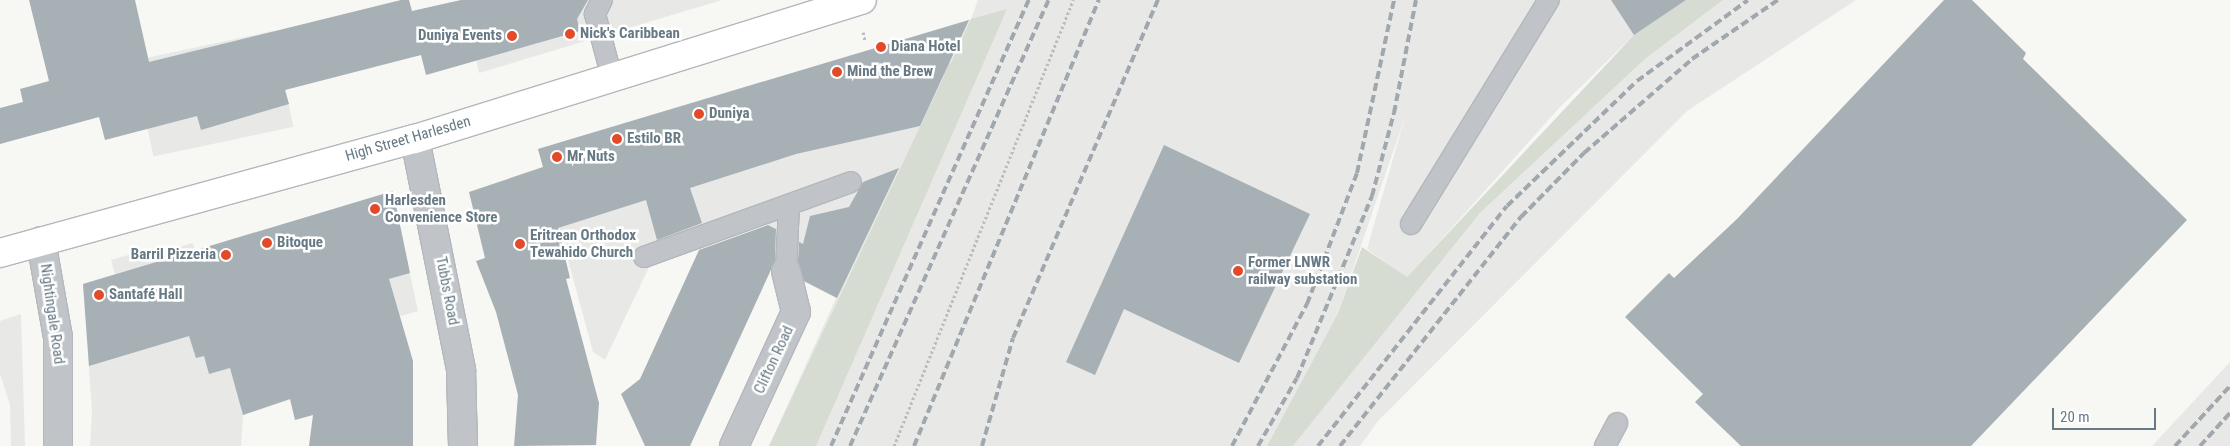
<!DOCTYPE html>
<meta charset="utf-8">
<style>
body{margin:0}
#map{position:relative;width:2230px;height:446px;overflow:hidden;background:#f7f7f4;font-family:"Roboto Condensed",sans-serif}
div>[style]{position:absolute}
.built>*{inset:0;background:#e8e8e7;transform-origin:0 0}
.green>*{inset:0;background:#d7dcd3}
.building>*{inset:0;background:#a6b0b5}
.path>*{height:3px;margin-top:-1.5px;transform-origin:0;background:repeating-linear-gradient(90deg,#babdbf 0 2.5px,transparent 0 5px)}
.roads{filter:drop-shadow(1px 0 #b3b8bc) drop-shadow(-1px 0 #b3b8bc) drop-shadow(0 1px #b3b8bc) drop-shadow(0 -1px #b3b8bc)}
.service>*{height:20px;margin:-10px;padding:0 10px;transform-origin:10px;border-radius:10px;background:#c0c4c8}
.minor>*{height:28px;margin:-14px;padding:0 14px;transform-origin:14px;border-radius:14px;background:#c0c4c8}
.primary>*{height:28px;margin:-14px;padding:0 14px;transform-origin:14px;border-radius:14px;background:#fff}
.rail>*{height:4px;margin-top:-2px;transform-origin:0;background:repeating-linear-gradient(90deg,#a1a8ad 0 8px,transparent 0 12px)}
.dots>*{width:14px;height:14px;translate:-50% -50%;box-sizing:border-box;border:2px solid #fff;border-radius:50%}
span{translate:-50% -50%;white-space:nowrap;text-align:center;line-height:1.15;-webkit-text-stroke:5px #fff;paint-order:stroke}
.poi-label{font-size:15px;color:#667985;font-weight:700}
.left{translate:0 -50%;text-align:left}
.right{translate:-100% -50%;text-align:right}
.street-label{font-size:15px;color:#667985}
.scale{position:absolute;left:2052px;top:408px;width:104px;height:22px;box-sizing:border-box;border:2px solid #667985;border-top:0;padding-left:6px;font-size:15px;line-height:18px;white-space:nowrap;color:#667985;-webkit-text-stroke:4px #fff;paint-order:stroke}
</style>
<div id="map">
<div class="built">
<div style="clip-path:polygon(463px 0,722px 0,479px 73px)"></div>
<div style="clip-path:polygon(978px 0,1686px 0,1634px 35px,1560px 107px,1407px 278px,1367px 249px,1405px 117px,1338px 313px,1267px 446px,769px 446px,836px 298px,771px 265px,778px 230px,762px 221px,650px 265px,605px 360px,593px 352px,538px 149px,971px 19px)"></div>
<div style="clip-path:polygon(1723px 0,1856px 0,1687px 111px,1378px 421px,1360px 446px,1293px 446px,1480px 213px,1645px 59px)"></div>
<div style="left:273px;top:31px;width:98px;height:143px;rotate:78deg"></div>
<div style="clip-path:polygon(402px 237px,418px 311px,349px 331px,298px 397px,243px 415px,241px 446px,90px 446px,92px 411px,83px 284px,115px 274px,111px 260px,163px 245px,165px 251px,193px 243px,195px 250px)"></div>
<div style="clip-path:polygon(21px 314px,25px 446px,11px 446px,10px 405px,0 374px,0 321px)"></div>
<div style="clip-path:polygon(2230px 362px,2230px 446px,2152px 446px)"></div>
</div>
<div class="green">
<div style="clip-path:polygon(1686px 0,1723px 0,1645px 59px,1480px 213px,1293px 446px,1267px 446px,1338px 313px,1362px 247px,1407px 277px,1634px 35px)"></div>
<div style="clip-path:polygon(1007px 9px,816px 446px,769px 446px,944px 76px,941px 66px,951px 63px,971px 19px)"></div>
</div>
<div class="building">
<div style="clip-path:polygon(29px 0,135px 0,149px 62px,401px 0,409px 0,412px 11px,461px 0,588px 0,577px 19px,580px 31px,426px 75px,421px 55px,285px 90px,289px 104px,201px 130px,197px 116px,105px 140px,99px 117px,0 144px,0 108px,23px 102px,20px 89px,49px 81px)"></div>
<div style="clip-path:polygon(1611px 0,1686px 0,1634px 35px)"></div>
<div style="clip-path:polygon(1944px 0,1972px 0,2026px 53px,2023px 59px,2187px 220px,1971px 446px,1741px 446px,1695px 402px,1703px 394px,1625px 317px,1669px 273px,1674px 278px,1737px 219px)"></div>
<div style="clip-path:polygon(969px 20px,920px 126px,796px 154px,690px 188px,702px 223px,657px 240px,646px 200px,558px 228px,570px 278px,566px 279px,599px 403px,596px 445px,514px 446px,518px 395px,496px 312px,476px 261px,485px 258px,469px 192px,543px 167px,538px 149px)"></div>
<div style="clip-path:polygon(1164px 145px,1310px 214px,1239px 363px,1124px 309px,1095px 375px,1066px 362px)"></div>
<div style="clip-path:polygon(899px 168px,837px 298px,804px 281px,798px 262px,799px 242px,803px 244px,810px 216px,849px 207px,863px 182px)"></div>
<div style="clip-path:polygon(393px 191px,410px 273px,389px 279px,413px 361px,413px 446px,309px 446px,313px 415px,295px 420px,290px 399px,243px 415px,230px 368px,209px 374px,204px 356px,196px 358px,189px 336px,89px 366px,83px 284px)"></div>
<div style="clip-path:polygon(768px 225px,776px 229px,775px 261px,690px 446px,645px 446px,621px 394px,640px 379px,699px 250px)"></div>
</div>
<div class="path">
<div style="left:863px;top:32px;width:9px;rotate:77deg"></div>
<div style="left:894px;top:446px;width:481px;rotate:-68.1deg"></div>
</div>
<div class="roads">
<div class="service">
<div style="left:602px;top:0;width:16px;rotate:117deg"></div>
<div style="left:595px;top:14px;width:66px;rotate:75.1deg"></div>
<div style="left:1411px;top:224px;width:263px;rotate:-58.4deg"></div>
<div style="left:644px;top:257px;width:220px;rotate:-19.9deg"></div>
<div style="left:786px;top:271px;width:66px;rotate:-87.4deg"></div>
<div style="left:1605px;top:446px;width:26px;rotate:-62deg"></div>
</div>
<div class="minor">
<div style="left:415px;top:139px;width:236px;rotate:78.7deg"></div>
<div style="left:461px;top:370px;width:76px;rotate:88.5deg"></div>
<div style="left:41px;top:241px;width:97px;rotate:80deg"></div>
<div style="left:58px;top:337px;width:109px;rotate:90deg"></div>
<div style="left:734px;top:446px;width:148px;rotate:-65.2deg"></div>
<div style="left:796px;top:312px;width:42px;rotate:-103.7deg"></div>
</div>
<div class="primary">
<div style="left:0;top:253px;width:430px;rotate:-15.4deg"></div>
<div style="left:415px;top:139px;width:468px;rotate:-17.3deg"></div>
</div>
</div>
<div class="rail">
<div style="left:831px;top:446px;width:488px;rotate:-66.1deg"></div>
<div style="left:850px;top:446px;width:488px;rotate:-66deg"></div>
<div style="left:914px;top:446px;width:483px;rotate:-67.5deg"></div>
<div style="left:982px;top:446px;width:112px;rotate:-74deg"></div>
<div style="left:1013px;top:338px;width:368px;rotate:-66.8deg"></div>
<div style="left:1232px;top:446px;width:161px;rotate:-62.2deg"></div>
<div style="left:1307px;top:304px;width:140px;rotate:-69.1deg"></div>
<div style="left:1357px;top:173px;width:177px;rotate:-77.9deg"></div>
<div style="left:1258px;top:446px;width:78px;rotate:-60.2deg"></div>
<div style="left:1297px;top:378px;width:197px;rotate:-67.6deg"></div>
<div style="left:1372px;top:196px;width:86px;rotate:-75.2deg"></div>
<div style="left:1394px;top:113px;width:115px;rotate:-79deg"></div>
<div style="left:1318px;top:446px;width:305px;rotate:-51.8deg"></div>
<div style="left:1507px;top:206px;width:180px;rotate:-43.9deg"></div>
<div style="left:1637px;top:81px;width:137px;rotate:-36.1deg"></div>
<div style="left:1340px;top:446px;width:292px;rotate:-51.7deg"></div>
<div style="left:1521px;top:217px;width:90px;rotate:-45.5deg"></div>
<div style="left:1584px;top:153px;width:143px;rotate:-41deg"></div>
<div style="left:1692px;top:59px;width:104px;rotate:-34.5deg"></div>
<div style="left:2175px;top:446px;width:81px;rotate:-47.5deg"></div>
<div style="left:2200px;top:446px;width:45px;rotate:-47.7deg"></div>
</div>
<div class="dots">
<div style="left:570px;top:34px;background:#e24a29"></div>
<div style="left:512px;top:36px;background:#e24a29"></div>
<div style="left:881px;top:47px;background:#e24a29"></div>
<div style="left:837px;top:72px;background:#e24a29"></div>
<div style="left:699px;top:114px;background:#e24a29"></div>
<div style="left:617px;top:139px;background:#e24a29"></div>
<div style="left:557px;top:157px;background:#e24a29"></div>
<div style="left:375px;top:209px;background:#e24a29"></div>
<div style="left:267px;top:243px;background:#e24a29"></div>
<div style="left:520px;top:244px;background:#e24a29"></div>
<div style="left:226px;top:255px;background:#e24a29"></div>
<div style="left:1238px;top:271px;background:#e24a29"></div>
<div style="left:99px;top:295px;background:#e24a29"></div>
</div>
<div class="poi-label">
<span class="left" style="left:580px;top:34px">Nick's Caribbean</span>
<span class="right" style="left:502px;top:36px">Duniya Events</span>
<span class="left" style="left:891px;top:47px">Diana Hotel</span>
<span class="left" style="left:847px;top:72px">Mind the Brew</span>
<span class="left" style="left:709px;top:114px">Duniya</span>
<span class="left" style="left:627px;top:139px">Estilo BR</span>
<span class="left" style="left:567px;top:157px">Mr Nuts</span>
<span class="left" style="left:385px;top:209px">Harlesden<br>Convenience Store</span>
<span class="left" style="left:530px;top:244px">Eritrean Orthodox<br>Tewahido Church</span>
<span class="left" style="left:277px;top:243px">Bitoque</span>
<span class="right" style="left:216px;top:255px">Barril Pizzeria</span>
<span class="left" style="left:1248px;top:271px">Former LNWR<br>railway substation</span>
<span class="left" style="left:109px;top:295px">Santafé Hall</span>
</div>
<div class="street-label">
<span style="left:408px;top:139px;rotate:-16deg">High Street Harlesden</span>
<span style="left:447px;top:291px;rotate:79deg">Tubbs Road</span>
<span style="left:52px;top:314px;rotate:82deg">Nightingale Road</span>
<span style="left:774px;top:360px;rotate:-65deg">Clifton Road</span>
</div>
<div class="scale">20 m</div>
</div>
